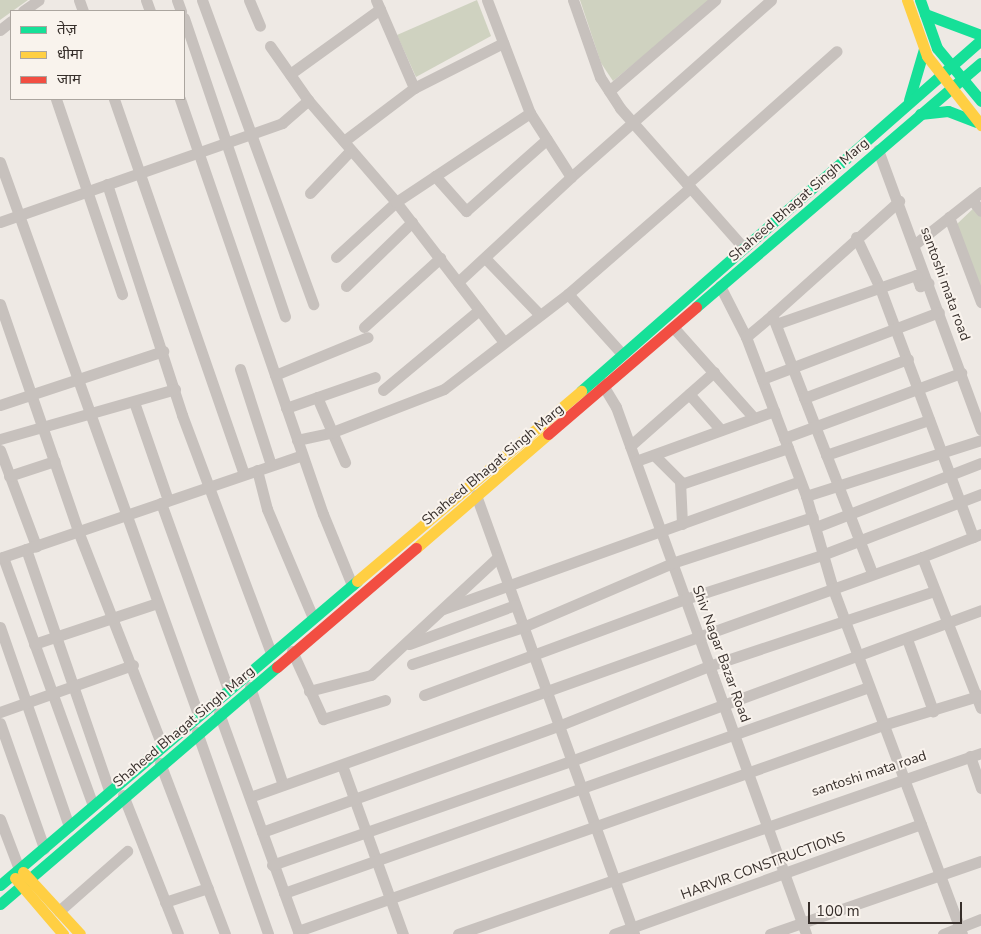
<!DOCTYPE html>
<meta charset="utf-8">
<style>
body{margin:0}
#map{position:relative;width:981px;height:934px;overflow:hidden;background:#eee9e4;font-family:"Nunito Sans","Noto Sans Devanagari",sans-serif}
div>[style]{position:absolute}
.green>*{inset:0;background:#cfd2c0}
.street>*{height:11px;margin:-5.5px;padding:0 5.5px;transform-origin:5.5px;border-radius:5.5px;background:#c7c1bd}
.fast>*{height:11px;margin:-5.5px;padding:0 5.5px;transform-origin:5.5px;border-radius:5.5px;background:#16e098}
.slow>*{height:11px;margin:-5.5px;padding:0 5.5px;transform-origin:5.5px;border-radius:5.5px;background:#ffcf43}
.jam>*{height:11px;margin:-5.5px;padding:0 5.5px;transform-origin:5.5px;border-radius:5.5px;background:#f24e42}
span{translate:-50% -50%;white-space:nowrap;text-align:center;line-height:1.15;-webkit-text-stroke:4px #f9f3ed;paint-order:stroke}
.street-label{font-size:14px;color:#372f2b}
.legend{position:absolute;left:10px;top:10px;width:175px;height:90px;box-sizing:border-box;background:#f9f3ed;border:1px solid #aba59f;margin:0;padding:6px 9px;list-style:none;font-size:15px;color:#372f2b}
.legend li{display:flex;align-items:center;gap:10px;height:25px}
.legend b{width:25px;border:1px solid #aba59f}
.scale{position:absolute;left:808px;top:902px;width:154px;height:22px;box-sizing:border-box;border:2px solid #372f2b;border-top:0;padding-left:6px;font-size:15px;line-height:18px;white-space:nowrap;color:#372f2b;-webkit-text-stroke:4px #f9f3ed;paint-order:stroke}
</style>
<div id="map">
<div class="green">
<div style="clip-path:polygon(0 0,28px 0,0 20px)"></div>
<div style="clip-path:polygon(477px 0,491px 36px,416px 77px,397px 35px)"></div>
<div style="clip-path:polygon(580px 0,711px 0,613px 81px,601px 63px)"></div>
<div style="clip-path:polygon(979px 203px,981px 206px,981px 293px,957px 224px)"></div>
</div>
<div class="street">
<div style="left:79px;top:0;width:12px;rotate:70deg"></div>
<div style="left:146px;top:0;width:12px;rotate:70deg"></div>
<div style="left:177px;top:0;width:12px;rotate:70deg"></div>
<div style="left:202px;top:0;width:324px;rotate:69.9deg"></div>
<div style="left:249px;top:0;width:28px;rotate:67deg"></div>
<div style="left:376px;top:0;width:96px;rotate:66.6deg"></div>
<div style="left:487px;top:0;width:121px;rotate:69.2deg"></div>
<div style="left:530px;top:113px;width:76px;rotate:57.4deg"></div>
<div style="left:571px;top:177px;width:267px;rotate:-41.5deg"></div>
<div style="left:573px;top:0;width:82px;rotate:70.7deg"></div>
<div style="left:600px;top:77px;width:37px;rotate:57deg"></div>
<div style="left:620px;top:108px;width:187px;rotate:48.5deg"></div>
<div style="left:23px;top:11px;width:19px;rotate:-35deg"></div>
<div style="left:184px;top:18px;width:315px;rotate:71.3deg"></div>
<div style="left:0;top:30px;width:14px;rotate:-39deg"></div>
<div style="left:270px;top:46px;width:66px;rotate:54.9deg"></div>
<div style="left:308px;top:100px;width:135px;rotate:49.2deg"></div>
<div style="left:396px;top:202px;width:175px;rotate:52.4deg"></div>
<div style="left:290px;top:74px;width:111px;rotate:-35.8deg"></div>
<div style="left:609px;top:91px;width:140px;rotate:-40.6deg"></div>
<div style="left:56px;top:99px;width:206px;rotate:71.3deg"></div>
<div style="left:114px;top:99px;width:397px;rotate:70.9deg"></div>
<div style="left:180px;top:99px;width:439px;rotate:71deg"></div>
<div style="left:323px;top:514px;width:77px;rotate:67.8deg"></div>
<div style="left:344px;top:141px;width:88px;rotate:-37.1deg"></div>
<div style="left:414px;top:88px;width:100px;rotate:-26.8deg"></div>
<div style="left:878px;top:150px;width:298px;rotate:69.8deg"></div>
<div style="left:0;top:162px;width:586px;rotate:70.27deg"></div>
<div style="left:435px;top:176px;width:47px;rotate:48.5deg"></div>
<div style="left:466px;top:211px;width:108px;rotate:-41.6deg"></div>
<div style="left:107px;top:184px;width:243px;rotate:72deg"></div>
<div style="left:182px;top:415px;width:254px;rotate:69.5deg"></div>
<div style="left:687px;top:184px;width:200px;rotate:-41.6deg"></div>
<div style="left:310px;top:193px;width:59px;rotate:-46.4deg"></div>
<div style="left:972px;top:200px;width:14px;rotate:51deg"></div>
<div style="left:949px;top:217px;width:91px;rotate:69.4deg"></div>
<div style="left:0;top:222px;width:299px;rotate:-19.3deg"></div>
<div style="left:282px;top:123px;width:35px;rotate:-41deg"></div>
<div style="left:856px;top:237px;width:56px;rotate:64.8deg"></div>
<div style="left:880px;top:288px;width:266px;rotate:69.5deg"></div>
<div style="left:915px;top:244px;width:84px;rotate:-38.2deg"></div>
<div style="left:336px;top:257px;width:81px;rotate:-42.5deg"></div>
<div style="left:396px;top:202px;width:161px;rotate:-33.6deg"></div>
<div style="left:485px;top:258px;width:79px;rotate:46deg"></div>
<div style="left:458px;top:282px;width:154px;rotate:-42.9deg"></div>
<div style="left:346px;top:286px;width:92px;rotate:-44.1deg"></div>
<div style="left:720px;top:286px;width:57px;rotate:63deg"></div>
<div style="left:746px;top:337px;width:170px;rotate:69.3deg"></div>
<div style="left:806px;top:496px;width:97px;rotate:73.8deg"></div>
<div style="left:833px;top:589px;width:368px;rotate:69.5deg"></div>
<div style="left:568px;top:294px;width:81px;rotate:48deg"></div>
<div style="left:0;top:304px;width:240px;rotate:71deg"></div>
<div style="left:78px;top:531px;width:230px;rotate:68.6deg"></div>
<div style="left:772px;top:315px;width:171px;rotate:-41.9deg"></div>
<div style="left:776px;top:324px;width:148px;rotate:-19.3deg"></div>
<div style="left:916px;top:275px;width:12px;rotate:70deg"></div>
<div style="left:920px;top:286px;width:9px;rotate:-18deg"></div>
<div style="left:364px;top:327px;width:103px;rotate:-42.2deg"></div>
<div style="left:673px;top:327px;width:122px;rotate:48.3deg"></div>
<div style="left:746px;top:337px;width:34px;rotate:-40deg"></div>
<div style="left:772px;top:315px;width:277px;rotate:68.8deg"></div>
<div style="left:240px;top:369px;width:101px;rotate:72.1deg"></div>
<div style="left:275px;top:375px;width:100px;rotate:-22.2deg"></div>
<div style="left:762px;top:379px;width:189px;rotate:-20.7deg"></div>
<div style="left:601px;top:382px;width:29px;rotate:59deg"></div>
<div style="left:616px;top:407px;width:560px;rotate:70.17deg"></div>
<div style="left:383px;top:390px;width:125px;rotate:-39.8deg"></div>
<div style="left:689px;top:394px;width:48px;rotate:48.4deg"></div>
<div style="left:317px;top:397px;width:71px;rotate:66.7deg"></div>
<div style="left:804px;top:398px;width:111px;rotate:-20.6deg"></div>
<div style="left:134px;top:402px;width:104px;rotate:70.9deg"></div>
<div style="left:0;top:405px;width:172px;rotate:-18.3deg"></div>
<div style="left:286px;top:408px;width:94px;rotate:-19.2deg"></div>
<div style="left:784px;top:438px;width:189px;rotate:-20.2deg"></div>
<div style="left:0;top:439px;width:182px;rotate:-15.9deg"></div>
<div style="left:297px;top:440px;width:34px;rotate:-12deg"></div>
<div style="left:330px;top:433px;width:122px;rotate:-21.1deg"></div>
<div style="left:444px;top:389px;width:156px;rotate:-37.5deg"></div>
<div style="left:568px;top:294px;width:162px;rotate:-41deg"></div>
<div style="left:630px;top:446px;width:112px;rotate:-41.4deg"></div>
<div style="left:0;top:450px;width:103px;rotate:69.4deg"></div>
<div style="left:654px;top:455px;width:37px;rotate:45deg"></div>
<div style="left:680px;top:481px;width:43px;rotate:87.3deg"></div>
<div style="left:826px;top:455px;width:109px;rotate:-18.8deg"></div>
<div style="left:636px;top:461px;width:147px;rotate:-19.9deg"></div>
<div style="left:257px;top:470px;width:40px;rotate:75.6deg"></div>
<div style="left:267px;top:509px;width:118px;rotate:67.1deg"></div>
<div style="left:9px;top:476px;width:48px;rotate:-18.1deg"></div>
<div style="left:681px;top:484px;width:113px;rotate:-18.6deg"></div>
<div style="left:476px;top:495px;width:467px;rotate:70.2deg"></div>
<div style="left:806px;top:496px;width:184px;rotate:-17.7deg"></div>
<div style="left:161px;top:503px;width:198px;rotate:70.2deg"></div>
<div style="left:816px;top:527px;width:177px;rotate:-21.2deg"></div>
<div style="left:26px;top:549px;width:255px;rotate:71deg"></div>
<div style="left:3px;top:557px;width:264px;rotate:70.1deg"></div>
<div style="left:922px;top:557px;width:63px;rotate:-21.3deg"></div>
<div style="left:0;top:558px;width:319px;rotate:-18.8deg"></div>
<div style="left:443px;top:609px;width:379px;rotate:-19.7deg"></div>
<div style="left:0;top:627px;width:211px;rotate:70.9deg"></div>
<div style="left:907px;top:639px;width:77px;rotate:70.1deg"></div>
<div style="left:34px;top:644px;width:130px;rotate:-18.4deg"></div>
<div style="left:409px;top:644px;width:113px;rotate:-20.2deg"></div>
<div style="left:292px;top:651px;width:75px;rotate:65.5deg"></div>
<div style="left:323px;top:719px;width:65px;rotate:-17deg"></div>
<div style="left:412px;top:664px;width:117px;rotate:-18.4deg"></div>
<div style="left:523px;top:627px;width:162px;rotate:-23.2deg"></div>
<div style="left:672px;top:563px;width:148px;rotate:-18.1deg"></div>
<div style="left:250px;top:687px;width:103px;rotate:71.4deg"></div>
<div style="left:309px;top:691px;width:64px;rotate:-14.5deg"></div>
<div style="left:371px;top:675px;width:173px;rotate:-42.9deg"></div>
<div style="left:424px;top:695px;width:278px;rotate:-20.2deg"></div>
<div style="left:685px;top:599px;width:144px;rotate:-17.8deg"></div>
<div style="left:822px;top:555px;width:170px;rotate:-21deg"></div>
<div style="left:0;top:712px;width:141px;rotate:-19.5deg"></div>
<div style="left:219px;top:713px;width:235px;rotate:70.1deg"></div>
<div style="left:0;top:723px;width:133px;rotate:70.6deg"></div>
<div style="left:197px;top:732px;width:214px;rotate:70.6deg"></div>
<div style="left:970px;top:756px;width:34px;rotate:71deg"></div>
<div style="left:160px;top:763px;width:183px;rotate:69.2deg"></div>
<div style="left:342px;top:765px;width:180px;rotate:70.2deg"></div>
<div style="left:123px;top:795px;width:149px;rotate:68.4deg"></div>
<div style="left:250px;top:797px;width:714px;rotate:-19.65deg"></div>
<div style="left:922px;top:557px;width:162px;rotate:68.7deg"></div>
<div style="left:0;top:819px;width:53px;rotate:69.2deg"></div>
<div style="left:262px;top:832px;width:314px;rotate:-19.7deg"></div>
<div style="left:558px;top:726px;width:162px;rotate:-21.7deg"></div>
<div style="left:709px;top:666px;width:238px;rotate:-18.4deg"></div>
<div style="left:272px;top:865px;width:317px;rotate:-19.2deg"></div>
<div style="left:571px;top:761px;width:437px;rotate:-20.2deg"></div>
<div style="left:284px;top:893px;width:620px;rotate:-19.4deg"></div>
<div style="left:165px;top:902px;width:45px;rotate:-18deg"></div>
<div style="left:59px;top:911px;width:91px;rotate:-41.4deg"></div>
<div style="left:298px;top:931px;width:620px;rotate:-19.4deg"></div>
<div style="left:883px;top:725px;width:102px;rotate:-17deg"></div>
<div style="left:458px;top:934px;width:553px;rotate:-19.09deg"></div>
<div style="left:614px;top:934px;width:326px;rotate:-19.7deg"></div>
<div style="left:770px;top:934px;width:223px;rotate:-19.1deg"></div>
<div style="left:943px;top:934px;width:41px;rotate:-21.5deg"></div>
</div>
<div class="fast">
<div style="left:920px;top:0;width:51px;rotate:70.5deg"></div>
<div style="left:937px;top:48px;width:69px;rotate:50.3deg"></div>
<div style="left:925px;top:14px;width:60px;rotate:20.6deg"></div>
<div style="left:909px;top:100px;width:53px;rotate:-73.6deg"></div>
<div style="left:920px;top:114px;width:28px;rotate:-6deg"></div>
<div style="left:948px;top:111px;width:30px;rotate:21deg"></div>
<div style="left:696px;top:307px;width:375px;rotate:-40.6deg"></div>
<div style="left:581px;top:391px;width:532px;rotate:-41.27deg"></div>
<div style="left:0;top:885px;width:469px;rotate:-40.4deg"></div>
<div style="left:0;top:904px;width:365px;rotate:-40.6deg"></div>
</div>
<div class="slow">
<div style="left:907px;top:0;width:59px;rotate:70.3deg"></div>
<div style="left:927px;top:56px;width:88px;rotate:52deg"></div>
<div style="left:416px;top:548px;width:174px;rotate:-40.8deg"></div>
<div style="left:357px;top:581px;width:294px;rotate:-40.3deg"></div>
<div style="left:23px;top:872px;width:84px;rotate:47.4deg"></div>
<div style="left:15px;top:878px;width:74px;rotate:49.4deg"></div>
</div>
<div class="jam">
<div style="left:548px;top:434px;width:195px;rotate:-40.6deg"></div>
<div style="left:277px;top:667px;width:183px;rotate:-40.6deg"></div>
</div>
<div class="street-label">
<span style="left:799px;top:200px;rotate:-41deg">Shaheed Bhagat Singh Marg</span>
<span style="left:945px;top:284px;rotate:70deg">santoshi mata road</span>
<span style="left:493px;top:465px;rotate:-40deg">Shaheed Bhagat Singh Marg</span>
<span style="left:721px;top:654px;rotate:70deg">Shiv Nagar Bazar Road</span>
<span style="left:184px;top:727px;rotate:-40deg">Shaheed Bhagat Singh Marg</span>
<span style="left:869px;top:774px;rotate:-18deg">santoshi mata road</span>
<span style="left:763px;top:866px;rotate:-20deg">HARVIR CONSTRUCTIONS</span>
</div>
<ul class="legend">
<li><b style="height:6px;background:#16e098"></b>तेज़</li>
<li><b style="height:6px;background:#ffcf43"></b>धीमा</li>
<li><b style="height:6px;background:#f24e42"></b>जाम</li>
</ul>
<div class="scale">100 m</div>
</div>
